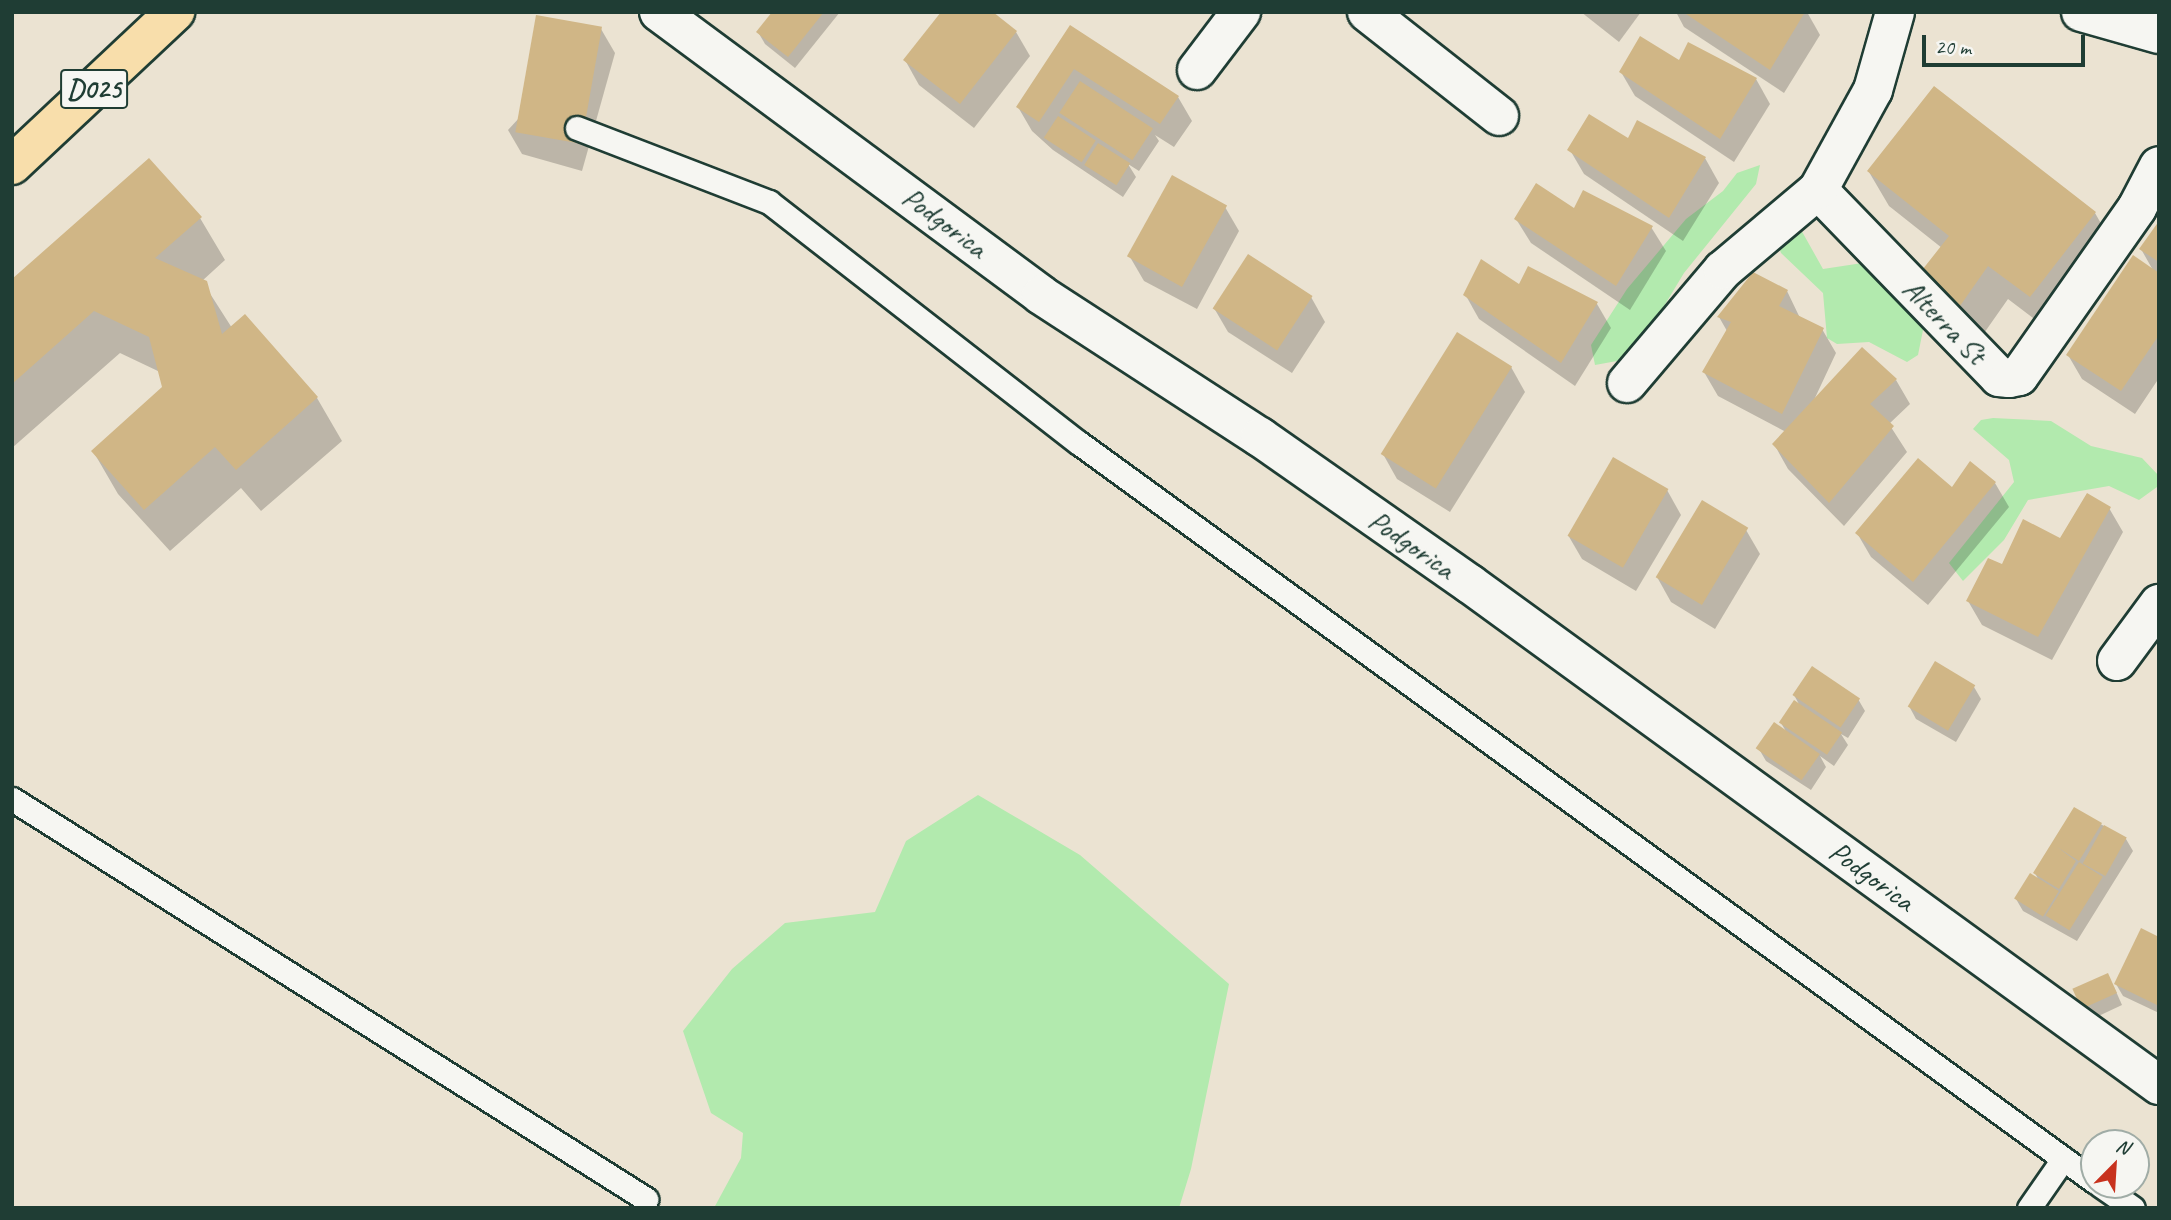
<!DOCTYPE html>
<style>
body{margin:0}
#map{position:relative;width:2171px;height:1220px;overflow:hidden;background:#ebe3d2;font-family:Caveat,sans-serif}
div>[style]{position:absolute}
.green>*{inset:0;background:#b2eaae}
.shadow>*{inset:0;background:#0003}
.building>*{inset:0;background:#d0b686;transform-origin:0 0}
.roads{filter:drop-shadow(2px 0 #1f3d34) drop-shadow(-2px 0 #1f3d34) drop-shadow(0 2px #1f3d34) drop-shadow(0 -2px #1f3d34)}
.lane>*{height:23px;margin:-11.5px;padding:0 11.5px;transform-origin:11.5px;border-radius:11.5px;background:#f6f6f2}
.street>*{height:38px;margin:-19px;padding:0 19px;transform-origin:19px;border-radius:19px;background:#f6f6f2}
.primary>*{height:38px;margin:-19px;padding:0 19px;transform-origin:19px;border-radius:19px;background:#f8deab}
span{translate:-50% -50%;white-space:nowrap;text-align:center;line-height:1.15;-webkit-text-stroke:5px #f6f6f2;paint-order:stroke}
.shield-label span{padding:2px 5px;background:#f6f6f2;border:2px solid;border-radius:5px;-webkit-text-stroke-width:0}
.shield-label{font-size:28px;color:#1f3d34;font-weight:700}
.street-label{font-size:30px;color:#1f3d34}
.frame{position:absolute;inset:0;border:14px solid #1f3d34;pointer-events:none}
.north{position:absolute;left:2080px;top:1129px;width:70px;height:70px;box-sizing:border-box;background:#f6f6f2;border:2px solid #a0aca6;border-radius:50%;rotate:24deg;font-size:19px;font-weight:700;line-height:28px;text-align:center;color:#1f3d34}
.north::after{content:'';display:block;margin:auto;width:24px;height:32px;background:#c8321e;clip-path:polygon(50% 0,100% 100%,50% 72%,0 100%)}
.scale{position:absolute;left:1922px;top:35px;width:163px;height:32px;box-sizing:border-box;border:4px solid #1f3d34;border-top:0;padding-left:9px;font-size:21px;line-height:24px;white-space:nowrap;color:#1f3d34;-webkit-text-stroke:5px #f6f6f2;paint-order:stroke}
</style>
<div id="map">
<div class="green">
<div style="clip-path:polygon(1760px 165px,1756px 184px,1684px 273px,1649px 331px,1617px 361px,1595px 365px,1591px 345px,1627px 289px,1686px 219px,1723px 191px,1737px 173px)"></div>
<div style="clip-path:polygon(1800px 228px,1823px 269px,1869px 262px,1925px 320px,1918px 355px,1907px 362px,1869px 342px,1837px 344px,1827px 338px,1823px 293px,1781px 253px,1777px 242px)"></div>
<div style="clip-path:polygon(1993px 418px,2051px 421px,2091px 446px,2142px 458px,2159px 476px,2157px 487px,2139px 500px,2109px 486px,2028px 500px,2004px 540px,1963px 581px,1949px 563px,2014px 482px,2009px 460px,1973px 429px,1981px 420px)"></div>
<div style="clip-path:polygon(978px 795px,1080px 855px,1229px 984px,1191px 1169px,1179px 1208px,714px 1208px,741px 1158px,743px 1133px,711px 1113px,683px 1031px,732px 969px,785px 923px,875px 912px,906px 841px)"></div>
</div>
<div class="shadow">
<div style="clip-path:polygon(774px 12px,840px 12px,795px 68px,765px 44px,758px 32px)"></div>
<div style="clip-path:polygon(1581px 12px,1641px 12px,1619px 42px)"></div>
<div style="clip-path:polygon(1676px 12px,1807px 12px,1820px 35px,1784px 93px,1684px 27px)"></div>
<div style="clip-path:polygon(1070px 28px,1178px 97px,1192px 121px,1174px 147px,1155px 135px,1159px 141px,1139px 171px,1128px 164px,1136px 177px,1123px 197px,1053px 150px,1032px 131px,1018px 107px)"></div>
<div style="clip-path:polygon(601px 29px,615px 53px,582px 171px,522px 154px,508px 130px)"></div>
<div style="clip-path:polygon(1016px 32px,1030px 56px,974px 128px,919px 85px,905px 60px)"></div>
<div style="clip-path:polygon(1679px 62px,1756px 79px,1770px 104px,1734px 162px,1635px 96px,1621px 72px)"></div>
<div style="clip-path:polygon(1628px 141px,1705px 158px,1719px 183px,1683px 241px,1584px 174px,1570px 150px)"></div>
<div style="clip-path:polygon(1869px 172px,2095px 213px,2115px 248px,2050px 331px,2008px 299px,1975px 346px,1938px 314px,1942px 248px,1889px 206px)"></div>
<div style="clip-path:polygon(1225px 207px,1239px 231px,1197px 309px,1144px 281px,1130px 257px)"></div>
<div style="clip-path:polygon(1575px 210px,1651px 227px,1666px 251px,1630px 310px,1531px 243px,1516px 219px)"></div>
<div style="clip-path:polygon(200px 218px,225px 260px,202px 281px,232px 328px,245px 316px,317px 398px,342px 441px,261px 511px,241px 488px,170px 551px,118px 494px,93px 451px,164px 388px,160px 372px,120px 353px,12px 448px,12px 281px)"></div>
<div style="clip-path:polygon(2159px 222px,2159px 378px,2135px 414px,2082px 379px,2068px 355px,2154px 272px,2141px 249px)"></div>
<div style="clip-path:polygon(1520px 287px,1597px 304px,1611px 328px,1575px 386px,1479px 319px,1465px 294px)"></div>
<div style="clip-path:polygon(1787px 291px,1800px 318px,1822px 329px,1836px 353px,1814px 400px,1896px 380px,1910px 404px,1889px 424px,1907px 452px,1844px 526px,1788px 469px,1774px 444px,1786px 432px,1718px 396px,1704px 372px,1727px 331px,1719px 317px)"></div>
<div style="clip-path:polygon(1311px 297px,1325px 322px,1292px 373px,1228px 332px,1214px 308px)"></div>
<div style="clip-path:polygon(1511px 367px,1525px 392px,1450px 512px,1397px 479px,1383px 454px)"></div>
<div style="clip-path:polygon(1995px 483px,2009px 507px,1928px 605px,1871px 557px,1857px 533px,1952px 489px)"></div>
<div style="clip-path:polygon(1667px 490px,1681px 515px,1636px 591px,1582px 559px,1568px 535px)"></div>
<div style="clip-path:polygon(2109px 508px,2123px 532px,2052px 660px,1982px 625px,1968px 601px,2003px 567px,2061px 540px)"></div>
<div style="clip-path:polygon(1746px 530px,1760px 554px,1715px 629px,1671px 602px,1657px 577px)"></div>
<div style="clip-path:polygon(1974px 687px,1981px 699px,1956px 742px,1916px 719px,1909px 706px)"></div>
<div style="clip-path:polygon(1794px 695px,1858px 699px,1865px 711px,1848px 738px,1841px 734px,1848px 745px,1834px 766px,1820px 756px,1826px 767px,1811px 790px,1766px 761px,1759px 749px,1787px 733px,1781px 723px,1800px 706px)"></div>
<div style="clip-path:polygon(2075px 809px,2126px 839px,2133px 851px,2077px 941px,2023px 911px,2016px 899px,2039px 881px,2035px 873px)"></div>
<div style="clip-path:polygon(2159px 939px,2159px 1013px,2123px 996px,2116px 984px)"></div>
<div style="clip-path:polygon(2114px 987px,2122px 1005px,2090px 1020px,2083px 1008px)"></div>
</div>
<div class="building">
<div style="clip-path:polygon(772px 12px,824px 12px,788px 57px,756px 32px)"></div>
<div style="clip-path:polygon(941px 12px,993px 12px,1017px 31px,960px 104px,903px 60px)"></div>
<div style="clip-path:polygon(1683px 12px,1805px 12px,1770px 70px)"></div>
<div style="left:536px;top:15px;width:67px;height:119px;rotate:10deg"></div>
<div style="clip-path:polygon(1070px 25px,1179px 96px,1160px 124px,1074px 69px,1039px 122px,1016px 107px)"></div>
<div style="clip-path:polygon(1640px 36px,1679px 60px,1688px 42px,1757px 78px,1720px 139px,1619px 72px)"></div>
<div style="left:1080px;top:81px;width:87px;height:38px;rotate:33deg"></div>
<div style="clip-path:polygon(1934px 86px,2096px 212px,2030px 297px,1988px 266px,1955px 313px,1915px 279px,1949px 236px,1867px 171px)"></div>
<div style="clip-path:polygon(1589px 114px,1628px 138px,1637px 120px,1706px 157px,1669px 218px,1567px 150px)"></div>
<div style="left:1058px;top:116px;width:45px;height:26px;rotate:33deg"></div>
<div style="left:1098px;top:143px;width:38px;height:26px;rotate:32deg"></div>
<div style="clip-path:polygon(149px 158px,202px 217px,155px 258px,207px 281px,222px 334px,245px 314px,318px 397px,236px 470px,215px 447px,144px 510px,91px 451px,162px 387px,149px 337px,94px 311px,12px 384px,12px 279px)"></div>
<div style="left:1172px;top:175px;width:63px;height:93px;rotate:29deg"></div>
<div style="clip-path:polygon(1536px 183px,1574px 208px,1583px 190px,1653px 226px,1616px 286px,1514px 219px)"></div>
<div style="clip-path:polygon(2159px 221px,2159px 262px,2139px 249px)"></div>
<div style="left:1248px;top:254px;width:77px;height:65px;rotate:33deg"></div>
<div style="clip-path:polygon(2133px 255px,2159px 273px,2159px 335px,2121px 391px,2066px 355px)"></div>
<div style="clip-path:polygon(1481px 259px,1519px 284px,1528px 266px,1598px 302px,1561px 363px,1463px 295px)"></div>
<div style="clip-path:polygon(1753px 272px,1788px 290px,1779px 306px,1824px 328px,1782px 414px,1702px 372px,1731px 322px,1717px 317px)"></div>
<div style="left:1457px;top:332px;width:65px;height:144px;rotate:32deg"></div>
<div style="clip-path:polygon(1862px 347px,1897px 379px,1870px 404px,1894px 426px,1829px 503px,1772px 444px)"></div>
<div style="left:1613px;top:457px;width:64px;height:91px;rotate:30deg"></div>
<div style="clip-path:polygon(1918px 458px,1952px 487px,1970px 461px,1996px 482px,1913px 582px,1855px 533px)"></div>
<div style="clip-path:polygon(2087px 493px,2111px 507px,2038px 637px,1966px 601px,1988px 558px,2002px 564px,2023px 519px,2060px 538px)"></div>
<div style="left:1702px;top:500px;width:54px;height:90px;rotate:31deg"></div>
<div style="left:1935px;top:661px;width:47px;height:53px;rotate:31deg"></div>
<div style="left:1812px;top:666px;width:58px;height:35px;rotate:34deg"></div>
<div style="left:1794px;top:700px;width:58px;height:27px;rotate:34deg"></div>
<div style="left:1774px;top:722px;width:56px;height:32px;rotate:35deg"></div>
<div style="clip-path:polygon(2074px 807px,2102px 823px,2079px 861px,2057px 847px,2076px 861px,2059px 889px,2033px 873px)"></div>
<div style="left:2104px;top:825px;width:26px;height:44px;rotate:29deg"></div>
<div style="left:2079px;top:862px;width:28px;height:63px;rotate:32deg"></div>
<div style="left:2030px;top:873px;width:34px;height:30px;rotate:32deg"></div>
<div style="clip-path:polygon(2141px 928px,2159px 937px,2159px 1006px,2114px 984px)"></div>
<div style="left:2108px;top:973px;width:22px;height:39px;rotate:66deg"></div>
</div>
<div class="roads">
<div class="lane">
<div style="left:577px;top:128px;width:206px;rotate:21.1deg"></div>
<div style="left:769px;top:202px;width:393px;rotate:37.9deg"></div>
<div style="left:1079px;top:443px;width:1255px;rotate:36.02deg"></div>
<div style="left:12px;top:799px;width:750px;rotate:32.25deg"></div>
<div style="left:2100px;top:1185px;width:40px;rotate:34.9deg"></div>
<div style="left:2029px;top:1208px;width:60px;rotate:-55.2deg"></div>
</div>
<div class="street">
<div style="left:659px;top:12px;width:475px;rotate:36.5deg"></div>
<div style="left:1041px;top:295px;width:261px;rotate:33deg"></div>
<div style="left:1260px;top:437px;width:256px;rotate:35deg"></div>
<div style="left:1470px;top:584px;width:852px;rotate:36.02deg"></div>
<div style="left:1367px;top:12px;width:168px;rotate:38.2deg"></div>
<div style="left:2081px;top:12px;width:81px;rotate:15.8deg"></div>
<div style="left:1197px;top:70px;width:73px;rotate:-52.8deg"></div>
<div style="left:1818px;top:190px;width:260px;rotate:45.9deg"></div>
<div style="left:1999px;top:377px;width:10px;rotate:6deg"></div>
<div style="left:2009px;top:378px;width:10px;rotate:-11deg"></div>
<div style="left:2019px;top:376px;width:205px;rotate:-54.9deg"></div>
<div style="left:2137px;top:208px;width:47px;rotate:-62.4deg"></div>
<div style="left:1627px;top:383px;width:148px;rotate:-49.7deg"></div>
<div style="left:1723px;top:270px;width:124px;rotate:-40.1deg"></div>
<div style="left:1818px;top:190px;width:114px;rotate:-61.2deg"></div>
<div style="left:1873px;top:90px;width:81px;rotate:-74.2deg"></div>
<div style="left:2117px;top:661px;width:71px;rotate:-53.6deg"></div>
</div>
<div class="primary">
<div style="left:12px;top:165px;width:224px;rotate:-43.2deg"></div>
</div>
</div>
<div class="shield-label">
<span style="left:94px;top:89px">D025</span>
</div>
<div class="street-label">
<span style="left:945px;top:222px;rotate:37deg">Podgorica</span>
<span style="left:1945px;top:321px;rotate:46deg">Alterra St</span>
<span style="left:1412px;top:544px;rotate:35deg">Podgorica</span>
<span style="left:1872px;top:876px;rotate:36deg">Podgorica</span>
</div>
<div class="frame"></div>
<div class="north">N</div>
<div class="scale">20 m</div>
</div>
